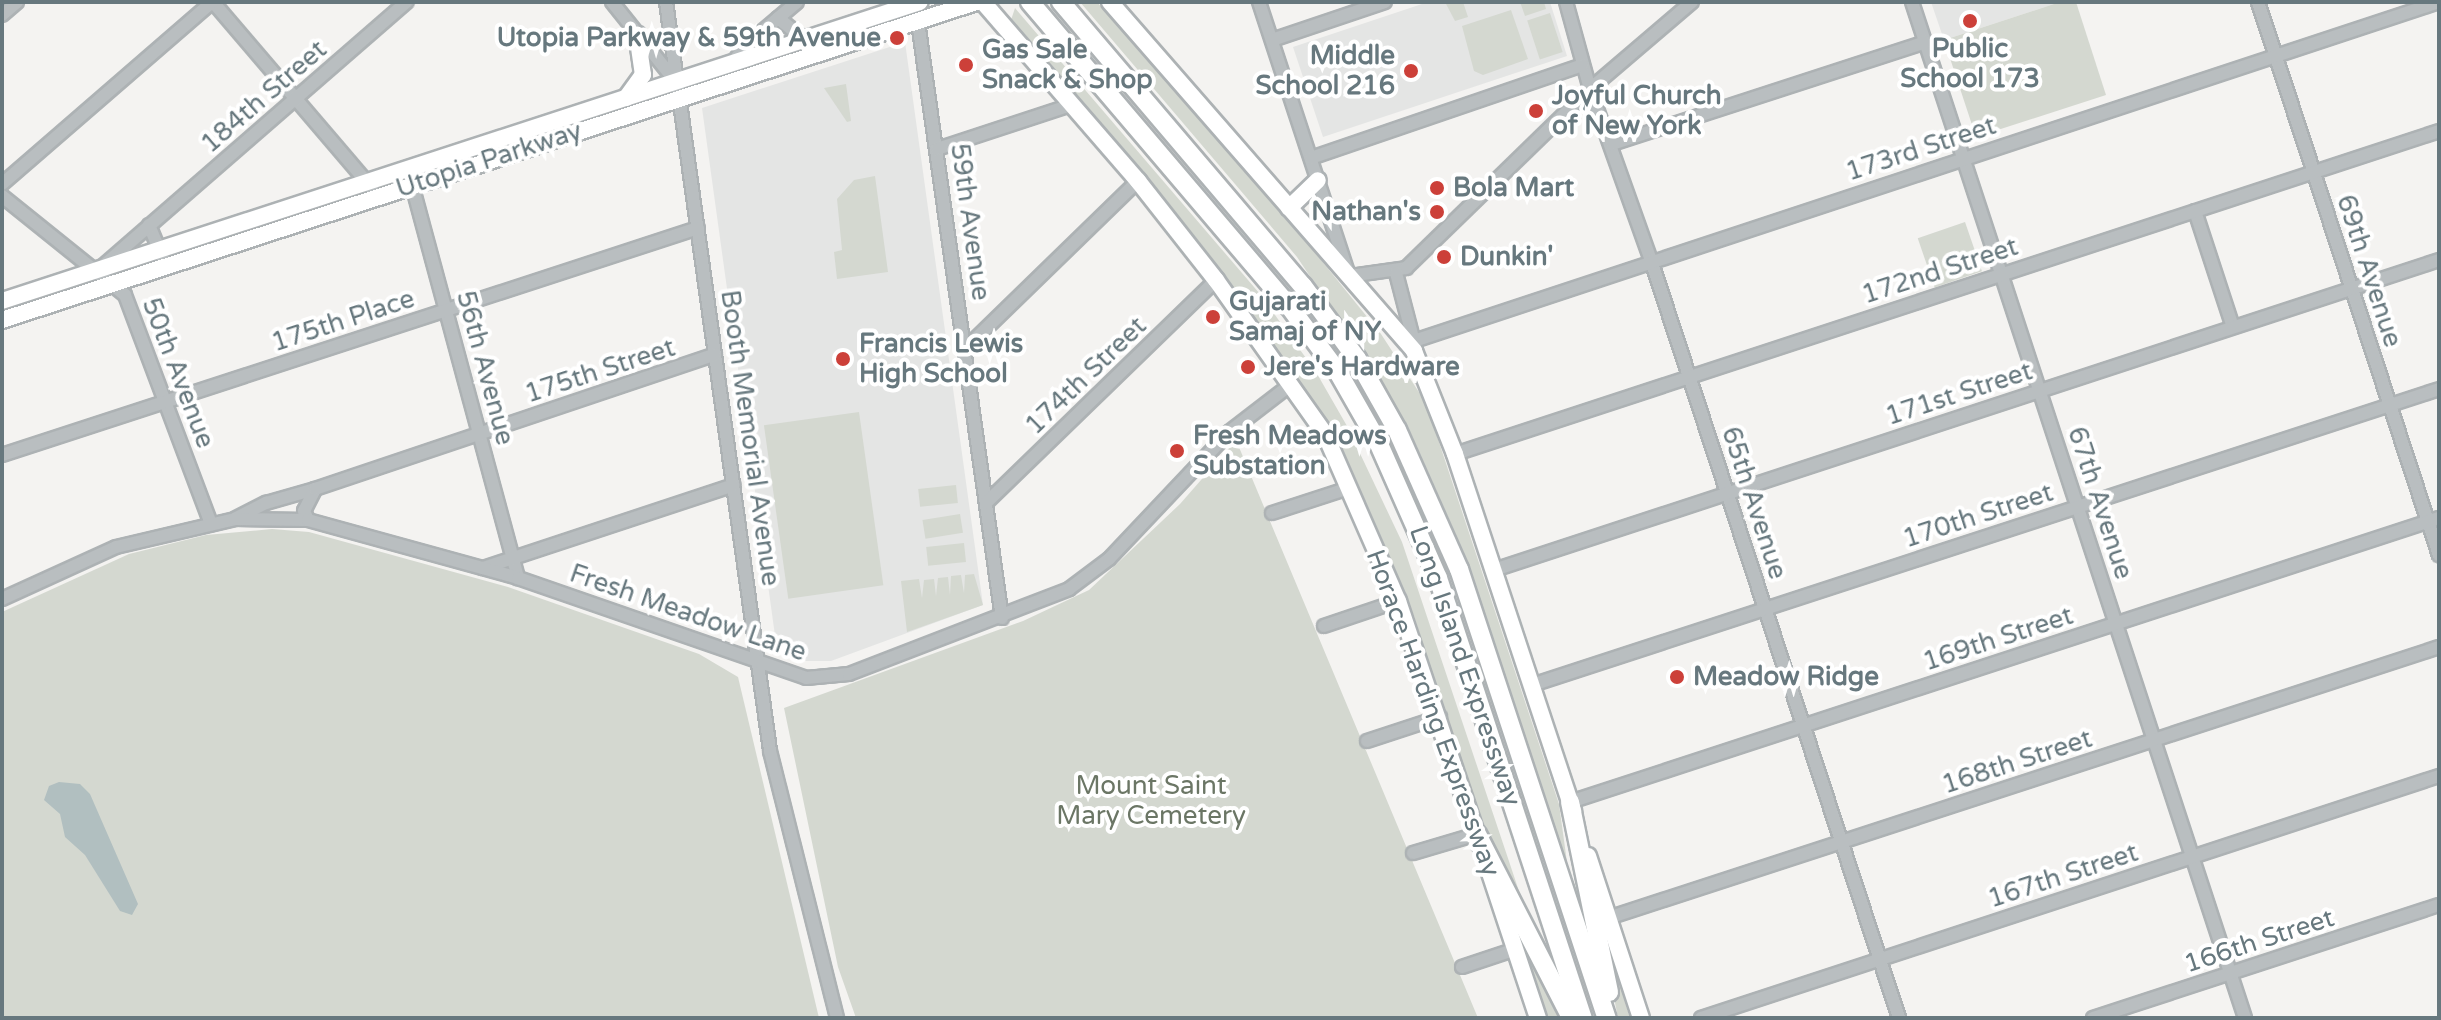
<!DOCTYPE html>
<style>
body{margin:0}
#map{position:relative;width:2441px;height:1020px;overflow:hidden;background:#f4f3f1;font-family:"Varela Round",sans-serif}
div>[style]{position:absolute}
.built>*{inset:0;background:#e4e5e4}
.green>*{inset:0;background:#d4d8d0;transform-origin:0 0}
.water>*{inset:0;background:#b1bfc0}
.roads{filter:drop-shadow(2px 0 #adb2b4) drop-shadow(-2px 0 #adb2b4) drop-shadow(0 2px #adb2b4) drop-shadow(0 -2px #adb2b4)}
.minor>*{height:12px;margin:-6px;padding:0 6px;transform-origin:6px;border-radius:6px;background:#b9bec0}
.major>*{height:16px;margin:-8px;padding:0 8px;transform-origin:8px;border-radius:8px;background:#fff}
.highway>*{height:18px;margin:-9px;padding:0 9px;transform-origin:9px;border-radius:9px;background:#fff}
.dots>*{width:22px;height:22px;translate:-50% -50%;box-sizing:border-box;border:4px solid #fff;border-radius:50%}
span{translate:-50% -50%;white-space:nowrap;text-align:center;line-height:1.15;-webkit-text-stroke:8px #fff;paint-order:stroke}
.poi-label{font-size:26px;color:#67787e;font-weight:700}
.right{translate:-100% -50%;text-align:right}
.left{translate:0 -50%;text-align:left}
.street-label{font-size:26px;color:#67787e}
.park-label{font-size:26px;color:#6b7665}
.frame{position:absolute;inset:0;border:4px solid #67787e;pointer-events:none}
</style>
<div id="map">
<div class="built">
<div style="clip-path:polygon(1428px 2px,1550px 2px,1567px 56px,1323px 137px,1293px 47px)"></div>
<div style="clip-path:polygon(1931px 2px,2060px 2px,1944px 40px)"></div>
<div style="clip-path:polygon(905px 42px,983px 605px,831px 661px,804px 661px,777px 650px,702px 108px)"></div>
</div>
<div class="green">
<div style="clip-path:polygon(1080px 2px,1097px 2px,1287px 218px,1381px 334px,1426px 403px,1559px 804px,1570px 884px,1449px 519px,1378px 378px,1297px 257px)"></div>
<div style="clip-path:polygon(1445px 2px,1463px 2px,1468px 17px,1455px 21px)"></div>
<div style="clip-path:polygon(1520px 2px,1544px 2px,1546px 9px,1525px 16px)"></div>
<div style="clip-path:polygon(2060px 2px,2076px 2px,2106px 95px,1976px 137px,1944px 40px)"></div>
<div style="clip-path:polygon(1015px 8px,1260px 294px,1316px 372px,1347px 426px,1402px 542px,1526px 912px,1481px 823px,1414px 616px,1338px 441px,1187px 227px,1010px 23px)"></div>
<div style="clip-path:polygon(1511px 10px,1528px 59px,1483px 75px,1474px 71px,1462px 26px)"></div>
<div style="left:1550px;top:13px;width:41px;height:24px;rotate:72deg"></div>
<div style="clip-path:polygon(846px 84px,851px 121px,847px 122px,824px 88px)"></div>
<div style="clip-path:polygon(875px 176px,888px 272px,837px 279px,834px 252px,842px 250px,837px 199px,854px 180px)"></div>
<div style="left:1965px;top:222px;width:52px;height:50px;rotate:71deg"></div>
<div style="left:859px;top:412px;width:175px;height:96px;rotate:82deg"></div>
<div style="clip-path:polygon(1236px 440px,1478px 1018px,856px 1018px,838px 967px,784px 708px,1023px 621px,1089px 590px,1180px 504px)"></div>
<div style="left:956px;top:485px;width:18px;height:38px;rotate:84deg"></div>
<div style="left:960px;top:514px;width:19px;height:38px;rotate:81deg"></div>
<div style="clip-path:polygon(272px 529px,309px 532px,508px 587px,699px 654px,738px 677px,819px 1018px,2px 1018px,2px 612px,129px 554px,206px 535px)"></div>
<div style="left:964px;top:543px;width:19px;height:38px;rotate:84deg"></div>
<div style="clip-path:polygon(974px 574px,983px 605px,907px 632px,901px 581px,919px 579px,922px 598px,924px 580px,934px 579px,936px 596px,938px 578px,948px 577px,950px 595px,951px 576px,961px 575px,964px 593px,965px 575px)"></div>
<div style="clip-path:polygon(1513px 919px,1542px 969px,1559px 1018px,1545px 1018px)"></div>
<div style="clip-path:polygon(1612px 959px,1630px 1018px,1618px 1018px,1607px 962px)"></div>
</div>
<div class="water">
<div style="clip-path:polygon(59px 782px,80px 784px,90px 794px,138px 904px,132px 915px,120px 911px,85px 855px,65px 837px,60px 814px,44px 800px,49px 786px)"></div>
</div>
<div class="roads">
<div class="minor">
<div style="left:213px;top:2px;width:245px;rotate:49.5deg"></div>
<div style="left:612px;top:2px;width:104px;rotate:51.3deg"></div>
<div style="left:666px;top:2px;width:756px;rotate:82.09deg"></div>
<div style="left:770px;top:751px;width:275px;rotate:75.9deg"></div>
<div style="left:1259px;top:2px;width:288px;rotate:71.8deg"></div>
<div style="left:1349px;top:276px;width:58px;rotate:-8deg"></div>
<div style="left:1406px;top:268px;width:257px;rotate:-44.2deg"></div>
<div style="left:1590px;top:89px;width:134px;rotate:-40.5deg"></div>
<div style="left:1566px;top:2px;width:90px;rotate:74.6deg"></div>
<div style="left:1590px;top:89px;width:182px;rotate:70.4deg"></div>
<div style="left:1651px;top:260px;width:798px;rotate:71.88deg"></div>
<div style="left:1912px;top:2px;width:1069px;rotate:71.85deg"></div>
<div style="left:2258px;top:2px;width:582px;rotate:71.88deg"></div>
<div style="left:2px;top:15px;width:20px;rotate:-41deg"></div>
<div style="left:778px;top:18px;width:35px;rotate:39deg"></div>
<div style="left:918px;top:22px;width:602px;rotate:81.98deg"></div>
<div style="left:1272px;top:40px;width:119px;rotate:-18.6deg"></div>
<div style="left:733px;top:63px;width:21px;rotate:-55deg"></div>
<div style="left:745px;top:46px;width:68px;rotate:-40.2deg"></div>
<div style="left:1612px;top:144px;width:329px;rotate:-18deg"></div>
<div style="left:937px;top:149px;width:141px;rotate:-18.2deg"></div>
<div style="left:1311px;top:158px;width:287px;rotate:-18.9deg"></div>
<div style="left:408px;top:170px;width:423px;rotate:74.9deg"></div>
<div style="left:2px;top:184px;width:278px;rotate:-40.9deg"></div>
<div style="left:2px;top:196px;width:158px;rotate:38.8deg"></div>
<div style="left:125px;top:295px;width:245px;rotate:69.4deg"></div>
<div style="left:2195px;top:211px;width:122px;rotate:71.9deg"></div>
<div style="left:149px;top:225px;width:44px;rotate:67.5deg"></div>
<div style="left:104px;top:265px;width:401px;rotate:-41deg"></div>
<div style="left:1396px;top:273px;width:75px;rotate:75.4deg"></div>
<div style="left:1417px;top:340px;width:1076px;rotate:-18.3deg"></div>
<div style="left:965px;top:349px;width:241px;rotate:-44.2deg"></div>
<div style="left:1455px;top:454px;width:1036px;rotate:-18.17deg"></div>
<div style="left:2px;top:455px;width:732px;rotate:-18.06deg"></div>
<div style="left:986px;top:503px;width:320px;rotate:-44.1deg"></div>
<div style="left:1272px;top:513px;width:81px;rotate:-18deg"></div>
<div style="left:236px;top:518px;width:34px;rotate:-27deg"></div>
<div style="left:266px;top:503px;width:51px;rotate:-15.9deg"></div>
<div style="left:308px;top:520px;width:10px;rotate:-114deg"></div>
<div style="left:304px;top:511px;width:25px;rotate:-63deg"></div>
<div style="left:315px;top:489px;width:422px;rotate:-18.6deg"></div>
<div style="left:483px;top:568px;width:264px;rotate:-18.3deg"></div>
<div style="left:1494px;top:570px;width:995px;rotate:-18.16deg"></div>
<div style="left:2px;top:599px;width:125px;rotate:-24.5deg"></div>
<div style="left:116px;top:547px;width:122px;rotate:-13.2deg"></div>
<div style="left:235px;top:519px;width:73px;rotate:0.8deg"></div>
<div style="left:308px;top:520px;width:218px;rotate:15.4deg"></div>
<div style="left:518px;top:578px;width:305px;rotate:19.1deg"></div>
<div style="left:806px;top:678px;width:43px;rotate:-5.3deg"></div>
<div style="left:849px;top:674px;width:236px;rotate:-21.1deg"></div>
<div style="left:1069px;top:589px;width:50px;rotate:-36.9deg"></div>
<div style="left:1109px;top:559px;width:175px;rotate:-46.6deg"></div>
<div style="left:1229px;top:432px;width:76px;rotate:-37.5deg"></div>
<div style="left:1324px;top:626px;width:78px;rotate:-18.7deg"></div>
<div style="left:1532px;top:685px;width:954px;rotate:-18.07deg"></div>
<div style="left:1367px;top:741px;width:77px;rotate:-18.2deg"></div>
<div style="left:1570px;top:802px;width:914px;rotate:-18.1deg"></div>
<div style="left:1413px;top:853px;width:67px;rotate:-16.5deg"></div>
<div style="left:1608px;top:918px;width:874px;rotate:-18.06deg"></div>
<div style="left:1462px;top:967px;width:57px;rotate:-18.4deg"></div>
<div style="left:1701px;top:1018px;width:777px;rotate:-18.16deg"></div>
<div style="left:2093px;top:1018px;width:364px;rotate:-18.1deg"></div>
</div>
<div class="major">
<div style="left:983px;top:2px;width:237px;rotate:49.1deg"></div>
<div style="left:1138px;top:181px;width:126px;rotate:51.8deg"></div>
<div style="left:1216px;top:280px;width:189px;rotate:54.7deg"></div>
<div style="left:1325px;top:434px;width:182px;rotate:66.4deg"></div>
<div style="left:1398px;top:601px;width:256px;rotate:71.4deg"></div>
<div style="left:1110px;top:2px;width:463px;rotate:48.9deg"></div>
<div style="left:1414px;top:351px;width:111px;rotate:68.3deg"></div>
<div style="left:1455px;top:454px;width:376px;rotate:71.7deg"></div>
<div style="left:626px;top:98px;width:29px;rotate:-54deg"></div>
<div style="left:643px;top:75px;width:41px;rotate:-98.3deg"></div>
<div style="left:1289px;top:208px;width:40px;rotate:-44deg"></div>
<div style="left:2px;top:301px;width:965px;rotate:-18.04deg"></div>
<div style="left:2px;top:320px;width:1025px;rotate:-18.08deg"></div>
<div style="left:1588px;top:856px;width:170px;rotate:71.9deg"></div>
<div style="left:1490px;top:873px;width:153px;rotate:71.7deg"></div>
</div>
<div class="highway">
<div style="left:1030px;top:2px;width:399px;rotate:49.6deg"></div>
<div style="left:1289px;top:306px;width:82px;rotate:53.4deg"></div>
<div style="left:1338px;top:372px;width:81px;rotate:60.3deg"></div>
<div style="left:1378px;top:442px;width:149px;rotate:66.2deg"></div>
<div style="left:1438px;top:578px;width:463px;rotate:71.8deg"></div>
<div style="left:1061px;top:2px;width:373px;rotate:49.6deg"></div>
<div style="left:1303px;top:286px;width:91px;rotate:53.5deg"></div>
<div style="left:1357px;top:359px;width:81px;rotate:60.6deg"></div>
<div style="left:1397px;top:430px;width:152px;rotate:66deg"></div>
<div style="left:1459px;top:569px;width:473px;rotate:71.8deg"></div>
<div style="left:1570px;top:802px;width:194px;rotate:78.4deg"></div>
<div style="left:1477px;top:834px;width:207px;rotate:62.9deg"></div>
</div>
</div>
<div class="dots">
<div style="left:1970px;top:21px;background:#cc4039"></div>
<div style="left:897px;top:38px;background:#cc4039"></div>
<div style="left:966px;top:65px;background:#cc4039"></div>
<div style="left:1411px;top:71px;background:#cc4039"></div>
<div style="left:1536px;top:111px;background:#cc4039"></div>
<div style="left:1437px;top:188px;background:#cc4039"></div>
<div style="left:1437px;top:212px;background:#cc4039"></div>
<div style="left:1444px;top:257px;background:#cc4039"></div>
<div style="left:1213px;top:317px;background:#cc4039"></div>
<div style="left:843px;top:359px;background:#cc4039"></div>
<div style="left:1248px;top:367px;background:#cc4039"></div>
<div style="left:1177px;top:451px;background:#cc4039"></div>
<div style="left:1677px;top:677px;background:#cc4039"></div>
</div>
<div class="poi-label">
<span class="right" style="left:881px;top:38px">Utopia Parkway &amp; 59th Avenue</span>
<span style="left:1970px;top:64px">Public<br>School 173</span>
<span class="left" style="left:982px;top:65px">Gas Sale<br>Snack &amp; Shop</span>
<span class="right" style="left:1395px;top:71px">Middle<br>School 216</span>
<span class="left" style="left:1552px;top:111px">Joyful Church<br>of New York</span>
<span class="left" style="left:1453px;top:188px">Bola Mart</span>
<span class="right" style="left:1421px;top:212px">Nathan's</span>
<span class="left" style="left:1460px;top:257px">Dunkin'</span>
<span class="left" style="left:1229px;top:317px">Gujarati<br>Samaj of NY</span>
<span class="left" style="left:859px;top:359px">Francis Lewis<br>High School</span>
<span class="left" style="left:1264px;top:367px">Jere's Hardware</span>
<span class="left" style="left:1193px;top:451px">Fresh Meadows<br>Substation</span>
<span class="left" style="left:1693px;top:677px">Meadow Ridge</span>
</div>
<div class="street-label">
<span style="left:264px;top:97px;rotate:-41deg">184th Street</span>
<span style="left:1921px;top:149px;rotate:-18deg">173rd Street</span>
<span style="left:489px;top:160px;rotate:-18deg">Utopia Parkway</span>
<span style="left:970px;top:222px;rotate:82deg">59th Avenue</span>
<span style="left:1940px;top:271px;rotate:-18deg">172nd Street</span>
<span style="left:2369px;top:271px;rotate:72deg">69th Avenue</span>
<span style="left:343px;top:321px;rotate:-18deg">175th Place</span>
<span style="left:485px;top:368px;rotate:75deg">56th Avenue</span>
<span style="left:600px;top:371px;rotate:-18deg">175th Street</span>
<span style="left:178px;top:373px;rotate:69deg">50th Avenue</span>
<span style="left:1086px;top:376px;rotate:-44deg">174th Street</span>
<span style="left:1959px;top:394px;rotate:-18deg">171st Street</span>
<span style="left:750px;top:438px;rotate:82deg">Booth Memorial Avenue</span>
<span style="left:1754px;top:503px;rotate:72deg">65th Avenue</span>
<span style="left:2100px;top:503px;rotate:72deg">67th Avenue</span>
<span style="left:1978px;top:516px;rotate:-18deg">170th Street</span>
<span style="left:688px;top:613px;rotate:19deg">Fresh Meadow Lane</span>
<span style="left:1998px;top:639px;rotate:-18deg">169th Street</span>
<span style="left:1465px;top:666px;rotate:71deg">Long Island Expressway</span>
<span style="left:1433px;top:713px;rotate:70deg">Horace Harding Expressway</span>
<span style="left:2017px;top:762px;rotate:-18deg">168th Street</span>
<span style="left:2063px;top:876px;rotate:-18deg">167th Street</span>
<span style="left:2259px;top:941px;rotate:-18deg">166th Street</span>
</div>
<div class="park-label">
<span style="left:1151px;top:801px">Mount Saint<br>Mary Cemetery</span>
</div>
<div class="frame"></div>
</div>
